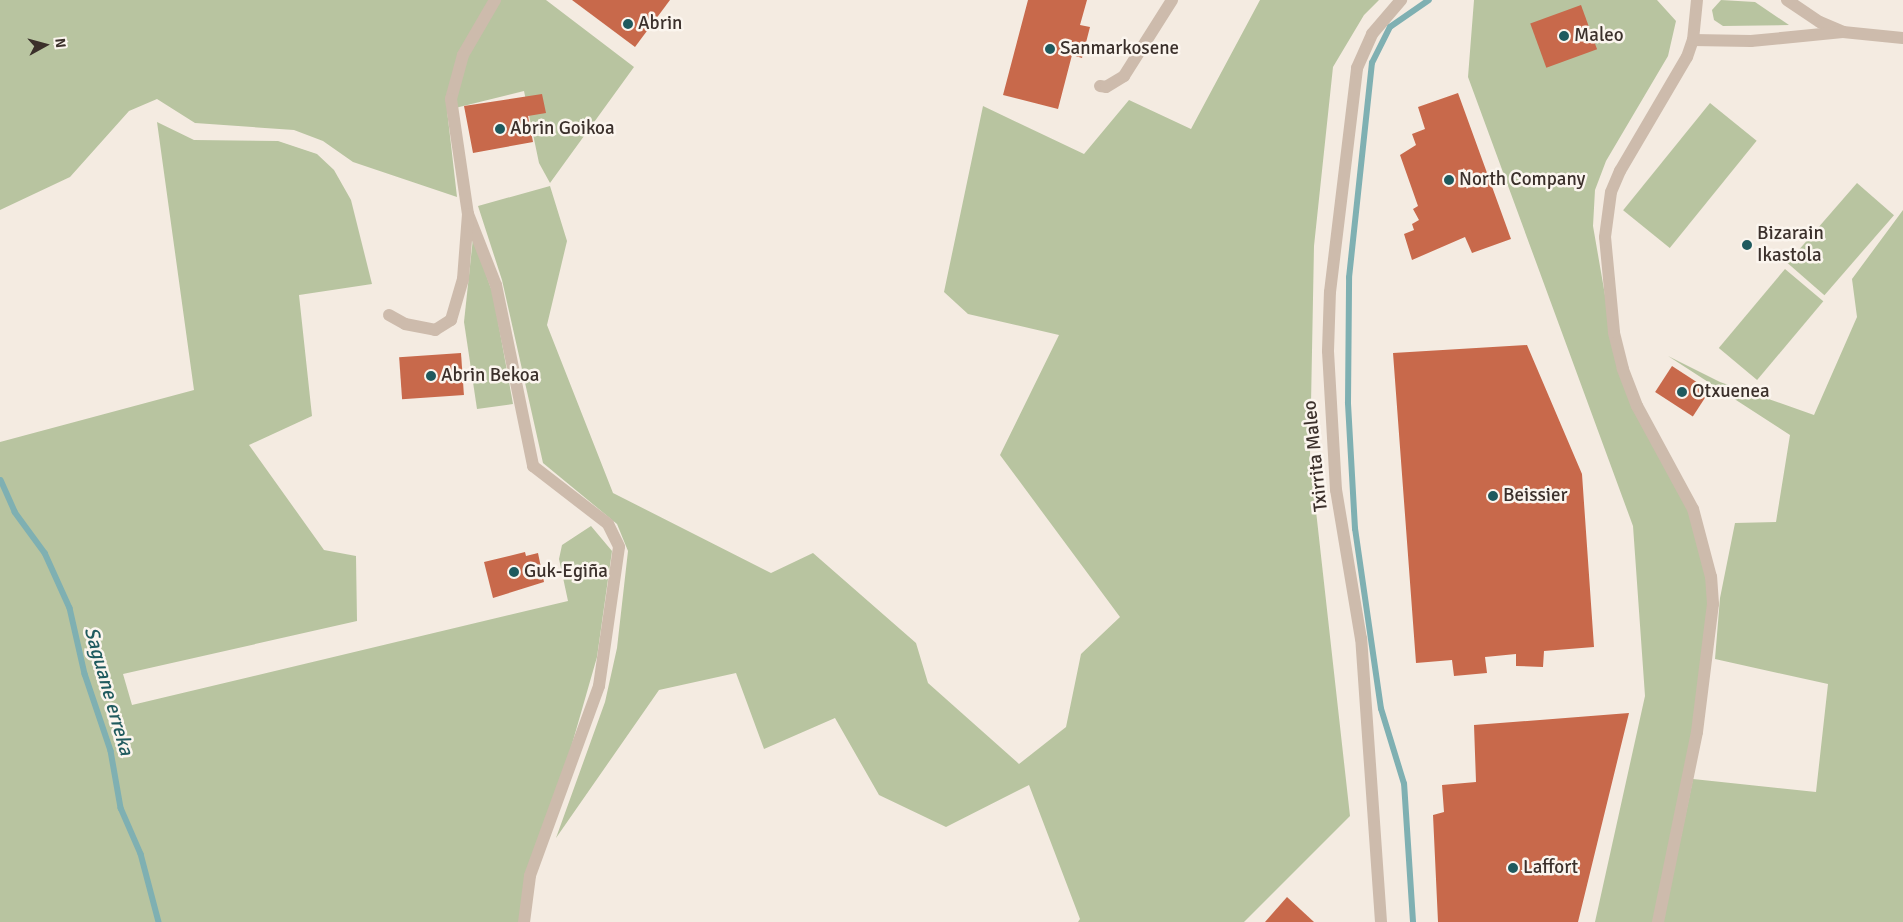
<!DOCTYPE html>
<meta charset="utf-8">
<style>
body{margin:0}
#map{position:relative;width:1903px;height:922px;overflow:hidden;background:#f4ebe1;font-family:Signika,sans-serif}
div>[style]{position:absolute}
.green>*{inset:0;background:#b8c4a0;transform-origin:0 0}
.stream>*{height:5.5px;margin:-2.75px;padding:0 2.75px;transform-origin:2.75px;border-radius:2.75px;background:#7fb0b2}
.building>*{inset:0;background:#c8694b;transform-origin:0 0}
.minor>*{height:12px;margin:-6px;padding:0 6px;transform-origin:6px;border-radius:6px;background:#cdbbac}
.dots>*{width:14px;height:14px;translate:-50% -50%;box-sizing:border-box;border:2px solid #fbf5ee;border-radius:50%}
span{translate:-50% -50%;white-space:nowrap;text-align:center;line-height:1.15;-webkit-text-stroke:5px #fbf5ee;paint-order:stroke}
.poi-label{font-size:19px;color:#3b302b}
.left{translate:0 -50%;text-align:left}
.street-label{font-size:19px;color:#3b302b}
.water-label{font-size:20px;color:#1f5a5e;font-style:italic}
.north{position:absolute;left:20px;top:20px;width:50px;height:50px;-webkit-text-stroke:4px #fbf5ee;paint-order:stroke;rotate:83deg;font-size:14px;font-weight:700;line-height:20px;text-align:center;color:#3b302b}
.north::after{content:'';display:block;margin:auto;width:18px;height:22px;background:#3b302b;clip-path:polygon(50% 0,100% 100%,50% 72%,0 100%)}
</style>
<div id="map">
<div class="green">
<div style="clip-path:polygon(0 0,546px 0,634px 67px,550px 183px,539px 163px,524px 91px,447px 110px,457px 197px,353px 162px,323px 141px,294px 130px,195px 123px,157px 99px,129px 111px,70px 177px,0 210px)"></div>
<div style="clip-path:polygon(1260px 0,1379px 0,1364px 15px,1333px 67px,1314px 246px,1310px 457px,1350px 816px,1244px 922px,1078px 922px,1080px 919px,1029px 785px,946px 827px,879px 795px,835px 718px,764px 749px,736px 673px,659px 690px,556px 838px,605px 702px,617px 648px,628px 551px,617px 524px,543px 463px,502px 280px,478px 206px,550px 186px,567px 241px,547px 325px,613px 493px,771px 573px,813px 553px,916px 643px,928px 683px,1019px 764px,1066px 727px,1081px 654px,1120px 617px,1000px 455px,1059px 335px,968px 314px,944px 292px,983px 106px,1084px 154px,1129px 100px,1191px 129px)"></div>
<div style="clip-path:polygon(1474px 0,1657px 0,1676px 21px,1668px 56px,1606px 161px,1595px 190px,1593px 226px,1614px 347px,1690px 511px,1707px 577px,1707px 621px,1693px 732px,1653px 922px,1595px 922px,1645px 696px,1633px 526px,1468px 77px)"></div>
<div style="clip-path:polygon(1721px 0,1755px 2px,1789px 25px,1723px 26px,1714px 20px,1712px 10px)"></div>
<div style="left:1710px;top:103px;width:60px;height:138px;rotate:39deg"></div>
<div style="clip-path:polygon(157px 122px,194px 140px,278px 141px,317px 154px,334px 170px,351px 200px,372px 284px,299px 295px,312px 416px,249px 445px,324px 550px,356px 556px,357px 621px,123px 674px,132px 705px,568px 601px,559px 559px,562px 545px,591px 526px,612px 551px,597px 657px,521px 922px,0 922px,0 442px,194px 390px)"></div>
<div style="left:1857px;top:183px;width:49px;height:106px;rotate:41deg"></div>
<div style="clip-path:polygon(1903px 210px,1903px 922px,1663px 922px,1693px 779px,1816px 792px,1828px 684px,1715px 659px,1720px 598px,1735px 523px,1776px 522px,1790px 435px,1668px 356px,1720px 382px,1814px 415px,1857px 317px,1852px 279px)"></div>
<div style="clip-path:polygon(473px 238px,493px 294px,513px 404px,477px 409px,464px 322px)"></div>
<div style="left:1785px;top:269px;width:50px;height:103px;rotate:40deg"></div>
</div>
<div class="stream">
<div style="left:1px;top:480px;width:35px;rotate:66deg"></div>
<div style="left:15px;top:512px;width:51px;rotate:53.8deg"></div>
<div style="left:45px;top:553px;width:60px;rotate:65.6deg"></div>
<div style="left:70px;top:608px;width:68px;rotate:77.2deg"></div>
<div style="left:85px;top:674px;width:81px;rotate:71.3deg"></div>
<div style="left:111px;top:751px;width:58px;rotate:80deg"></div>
<div style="left:121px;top:808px;width:50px;rotate:66.5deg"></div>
<div style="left:141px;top:854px;width:70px;rotate:75.2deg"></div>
<div style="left:1413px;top:922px;width:138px;rotate:-93.7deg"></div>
<div style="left:1404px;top:784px;width:78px;rotate:-107deg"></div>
<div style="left:1381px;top:709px;width:182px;rotate:-98.2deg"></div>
<div style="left:1355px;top:529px;width:126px;rotate:-93.2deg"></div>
<div style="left:1348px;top:403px;width:125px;rotate:-89.5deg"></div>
<div style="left:1349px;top:278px;width:216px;rotate:-83.9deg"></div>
<div style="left:1372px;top:63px;width:40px;rotate:-63.4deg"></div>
<div style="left:1390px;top:27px;width:47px;rotate:-34.7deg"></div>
</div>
<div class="building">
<div style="clip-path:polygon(572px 0,670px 0,635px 47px)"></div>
<div style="clip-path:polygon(1028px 0,1087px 0,1080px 25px,1090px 27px,1082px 58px,1072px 55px,1058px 109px,1003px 95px)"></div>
<div style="left:1581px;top:5px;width:47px;height:54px;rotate:70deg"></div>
<div style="clip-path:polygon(1458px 93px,1511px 239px,1472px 253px,1465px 237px,1412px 260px,1404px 234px,1414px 230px,1412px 224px,1419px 220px,1413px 209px,1418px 206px,1400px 155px,1416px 145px,1412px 134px,1425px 129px,1418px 107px)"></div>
<div style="clip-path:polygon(542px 94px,546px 113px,528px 116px,533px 142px,473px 153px,464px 106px)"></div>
<div style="clip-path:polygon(1527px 345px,1582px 474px,1594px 647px,1544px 651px,1543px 667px,1516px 666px,1516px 654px,1485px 657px,1487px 673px,1454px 676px,1452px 660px,1416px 663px,1393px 353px)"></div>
<div style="left:461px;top:353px;width:42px;height:62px;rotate:86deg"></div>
<div style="left:1672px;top:366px;width:45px;height:31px;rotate:33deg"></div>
<div style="clip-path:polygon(525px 552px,526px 556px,538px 553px,544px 582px,493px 598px,484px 562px)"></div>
<div style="clip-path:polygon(1629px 713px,1578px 922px,1438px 922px,1433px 815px,1444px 812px,1442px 785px,1476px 782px,1474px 725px)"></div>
<div style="clip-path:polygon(1287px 897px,1314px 922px,1265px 922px)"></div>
</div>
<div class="minor">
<div style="left:495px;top:0;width:64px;rotate:120.2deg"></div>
<div style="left:463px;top:55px;width:46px;rotate:105.3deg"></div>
<div style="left:451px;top:99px;width:116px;rotate:81.6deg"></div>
<div style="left:468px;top:214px;width:76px;rotate:68.5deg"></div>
<div style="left:496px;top:285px;width:185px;rotate:78.4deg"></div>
<div style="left:533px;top:466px;width:95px;rotate:37.7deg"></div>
<div style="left:608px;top:524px;width:25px;rotate:64deg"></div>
<div style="left:619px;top:547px;width:140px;rotate:98.2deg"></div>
<div style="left:599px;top:686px;width:202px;rotate:110deg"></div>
<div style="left:530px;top:876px;width:46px;rotate:97.4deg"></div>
<div style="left:1787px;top:0;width:40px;rotate:34deg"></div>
<div style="left:1820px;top:22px;width:25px;rotate:23deg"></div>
<div style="left:1843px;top:32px;width:60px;rotate:5.7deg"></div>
<div style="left:1693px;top:40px;width:58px;rotate:1deg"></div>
<div style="left:1751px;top:41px;width:92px;rotate:-5.6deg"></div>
<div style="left:1100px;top:86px;width:6px;rotate:9deg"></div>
<div style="left:1106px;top:87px;width:21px;rotate:-31deg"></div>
<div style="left:1124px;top:76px;width:90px;rotate:-57.7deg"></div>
<div style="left:389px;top:315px;width:18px;rotate:29deg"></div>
<div style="left:405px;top:324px;width:31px;rotate:11deg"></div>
<div style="left:435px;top:330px;width:19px;rotate:-32deg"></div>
<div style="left:451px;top:320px;width:43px;rotate:-73.7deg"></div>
<div style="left:463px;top:279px;width:65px;rotate:-85.6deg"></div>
<div style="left:1381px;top:922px;width:284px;rotate:-94deg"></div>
<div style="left:1361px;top:639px;width:151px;rotate:-99.5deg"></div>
<div style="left:1336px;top:490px;width:139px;rotate:-93.3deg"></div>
<div style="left:1328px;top:351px;width:59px;rotate:-88.1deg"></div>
<div style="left:1330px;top:292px;width:226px;rotate:-83.1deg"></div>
<div style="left:1357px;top:68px;width:37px;rotate:-66deg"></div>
<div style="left:1372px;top:34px;width:45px;rotate:-49.5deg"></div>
<div style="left:1658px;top:922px;width:194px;rotate:-78.4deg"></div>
<div style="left:1697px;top:732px;width:129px;rotate:-82.9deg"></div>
<div style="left:1713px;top:604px;width:27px;rotate:-94deg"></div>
<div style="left:1711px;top:577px;width:70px;rotate:-104.8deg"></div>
<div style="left:1693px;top:509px;width:117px;rotate:-118.5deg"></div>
<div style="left:1637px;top:406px;width:40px;rotate:-111deg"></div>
<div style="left:1623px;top:369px;width:38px;rotate:-104deg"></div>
<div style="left:1614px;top:332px;width:95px;rotate:-95.4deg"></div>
<div style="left:1605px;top:237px;width:45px;rotate:-82.4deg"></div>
<div style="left:1611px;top:192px;width:23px;rotate:-67deg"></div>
<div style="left:1620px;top:171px;width:132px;rotate:-59.6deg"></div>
<div style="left:1687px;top:57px;width:18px;rotate:-71deg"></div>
<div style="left:1693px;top:40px;width:40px;rotate:-84.3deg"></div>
</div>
<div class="dots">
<div style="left:628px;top:24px;background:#1f5a5e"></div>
<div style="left:1564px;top:36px;background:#1f5a5e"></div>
<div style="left:1050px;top:49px;background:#1f5a5e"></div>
<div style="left:500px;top:129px;background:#1f5a5e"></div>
<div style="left:1449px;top:180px;background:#1f5a5e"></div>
<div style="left:1747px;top:245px;background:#1f5a5e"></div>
<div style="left:431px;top:376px;background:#1f5a5e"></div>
<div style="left:1682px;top:392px;background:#1f5a5e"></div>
<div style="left:1493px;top:496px;background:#1f5a5e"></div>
<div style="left:514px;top:572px;background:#1f5a5e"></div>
<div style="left:1513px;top:868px;background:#1f5a5e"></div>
</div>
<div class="poi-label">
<span class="left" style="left:638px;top:24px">Abrin</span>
<span class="left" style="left:1574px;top:36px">Maleo</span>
<span class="left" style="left:1060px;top:49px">Sanmarkosene</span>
<span class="left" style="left:510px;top:129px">Abrin Goikoa</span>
<span class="left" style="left:1459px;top:180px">North Company</span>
<span class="left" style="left:1757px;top:245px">Bizarain<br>Ikastola</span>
<span class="left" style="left:441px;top:376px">Abrin Bekoa</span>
<span class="left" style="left:1692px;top:392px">Otxuenea</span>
<span class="left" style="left:1503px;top:496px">Beissier</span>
<span class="left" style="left:524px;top:572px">Guk-Egiña</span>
<span class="left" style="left:1523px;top:868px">Laffort</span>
</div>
<div class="street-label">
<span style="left:1316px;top:456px;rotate:-96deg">Txirrita Maleo</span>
</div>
<div class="water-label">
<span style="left:109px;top:691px;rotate:74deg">Saguane erreka</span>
</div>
<div class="north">N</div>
</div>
